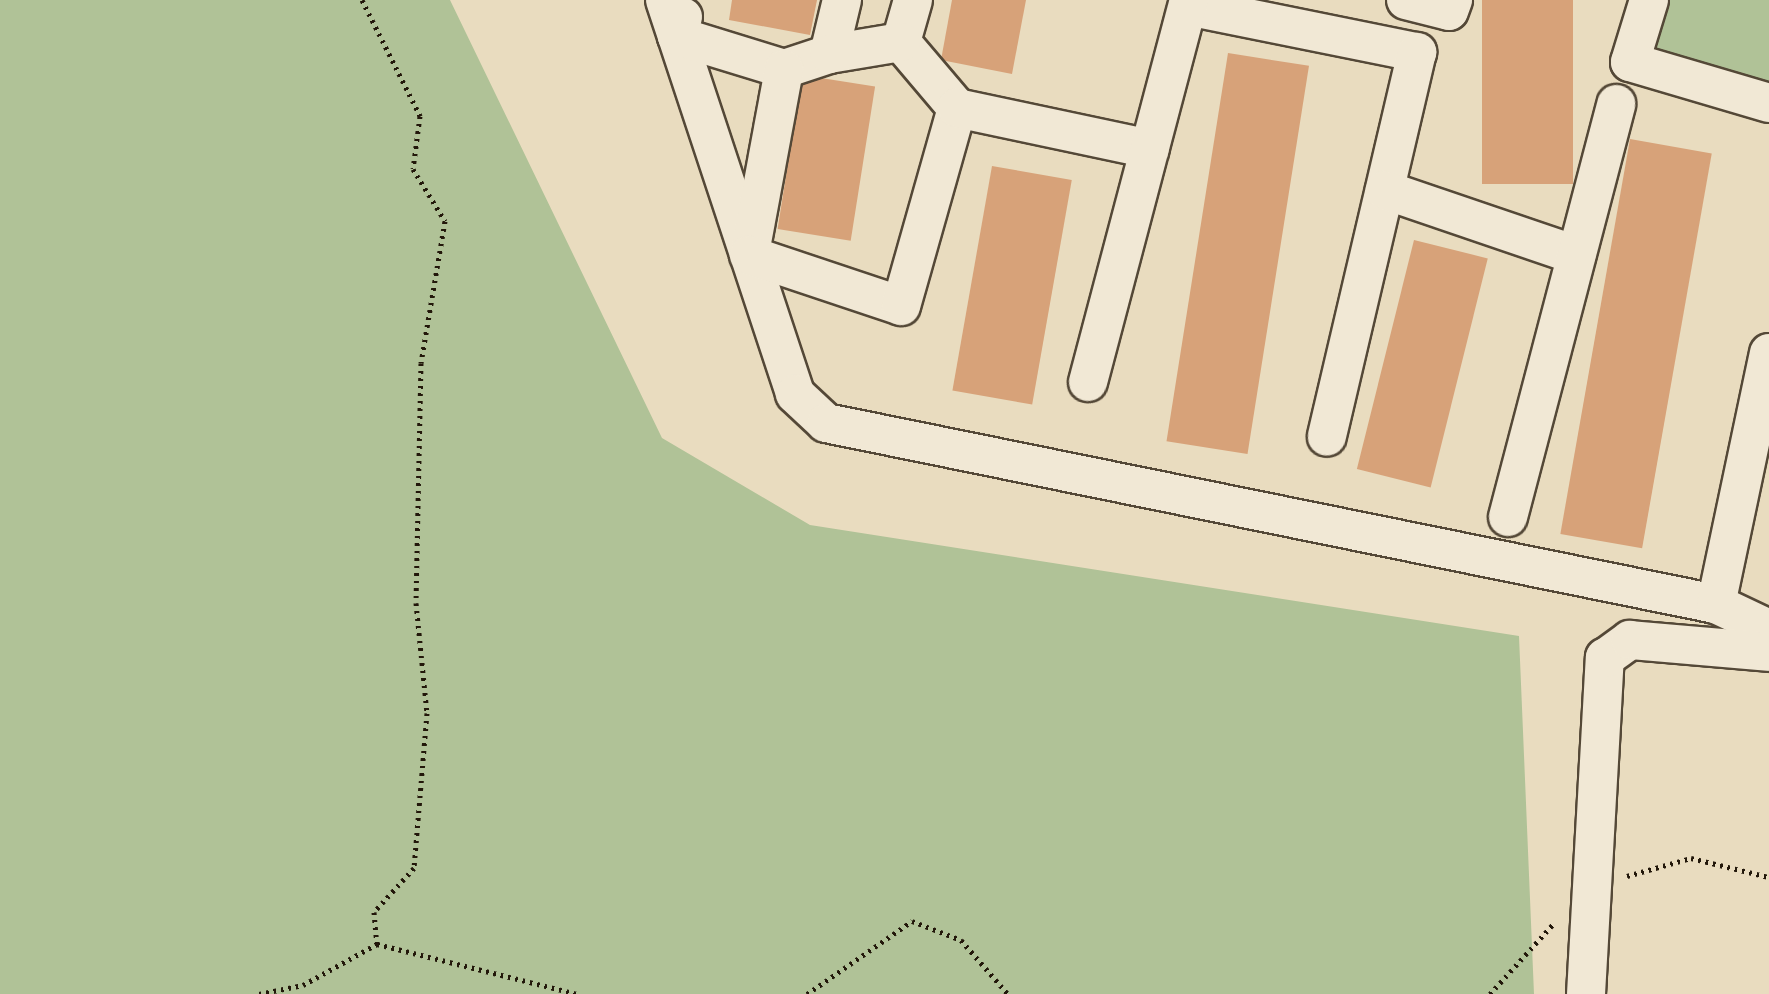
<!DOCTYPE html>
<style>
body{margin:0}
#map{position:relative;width:1769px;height:994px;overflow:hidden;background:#e9dcbf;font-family:Cardo,serif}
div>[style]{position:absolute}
.green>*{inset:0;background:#b0c297}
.building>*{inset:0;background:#d7a279;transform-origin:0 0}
.path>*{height:5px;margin-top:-2.5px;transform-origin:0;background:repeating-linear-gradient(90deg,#22170a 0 2.5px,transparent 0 7.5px)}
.roads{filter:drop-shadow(2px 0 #544837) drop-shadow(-2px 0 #544837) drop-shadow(0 2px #544837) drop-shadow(0 -2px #544837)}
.minor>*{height:38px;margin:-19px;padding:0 19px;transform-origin:19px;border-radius:19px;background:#f1e8d5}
span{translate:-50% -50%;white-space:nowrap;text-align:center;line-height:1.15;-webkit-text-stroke:10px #f1e8d5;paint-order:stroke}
</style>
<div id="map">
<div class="green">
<div style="clip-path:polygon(0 0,450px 0,662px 438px,810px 525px,1519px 636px,1534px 994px,0 994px)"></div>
<div style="clip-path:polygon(1665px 0,1769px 0,1769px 87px,1649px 52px)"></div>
</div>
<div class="building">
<div style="clip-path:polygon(732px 0,817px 0,810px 35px,729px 20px)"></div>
<div style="clip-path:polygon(952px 0,1026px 0,1012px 74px,941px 60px)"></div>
<div style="left:1482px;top:0;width:91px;height:184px"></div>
<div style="left:1228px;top:53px;width:82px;height:393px;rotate:9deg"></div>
<div style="left:802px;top:75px;width:74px;height:156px;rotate:9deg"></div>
<div style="left:1630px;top:139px;width:83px;height:401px;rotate:10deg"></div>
<div style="left:992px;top:166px;width:81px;height:228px;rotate:10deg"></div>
<div style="left:1414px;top:240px;width:76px;height:236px;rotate:14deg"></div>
</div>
<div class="path">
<div style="left:362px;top:0;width:130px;rotate:63.4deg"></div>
<div style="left:420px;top:116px;width:53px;rotate:97.5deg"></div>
<div style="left:413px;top:169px;width:61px;rotate:58.4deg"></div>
<div style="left:445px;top:221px;width:144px;rotate:99.6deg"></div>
<div style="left:421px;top:363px;width:240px;rotate:91.2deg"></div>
<div style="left:416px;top:603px;width:111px;rotate:84.3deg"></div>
<div style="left:427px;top:713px;width:156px;rotate:94.8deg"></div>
<div style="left:414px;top:868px;width:59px;rotate:132.3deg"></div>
<div style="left:374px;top:912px;width:32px;rotate:85deg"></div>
<div style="left:1627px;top:876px;width:66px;rotate:-15.7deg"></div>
<div style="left:1691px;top:858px;width:80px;rotate:13.7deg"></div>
<div style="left:259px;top:994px;width:45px;rotate:-11.6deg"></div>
<div style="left:303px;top:985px;width:85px;rotate:-29deg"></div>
<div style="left:377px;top:944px;width:206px;rotate:14deg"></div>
<div style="left:807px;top:994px;width:128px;rotate:-34.8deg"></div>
<div style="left:912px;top:921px;width:53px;rotate:21.2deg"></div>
<div style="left:961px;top:940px;width:72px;rotate:49deg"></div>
<div style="left:1490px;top:994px;width:97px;rotate:-47.9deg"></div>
</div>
<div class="roads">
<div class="minor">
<div style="left:665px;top:0;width:415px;rotate:71.7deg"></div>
<div style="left:795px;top:394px;width:42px;rotate:43.1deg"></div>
<div style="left:826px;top:423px;width:908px;rotate:11.5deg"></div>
<div style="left:913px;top:0;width:44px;rotate:105.9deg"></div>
<div style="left:901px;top:42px;width:87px;rotate:49.7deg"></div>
<div style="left:1406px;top:0;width:44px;rotate:14.3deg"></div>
<div style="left:1449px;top:11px;width:12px;rotate:-70deg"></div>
<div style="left:1649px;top:0;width:65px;rotate:107deg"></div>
<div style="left:1630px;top:62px;width:145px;rotate:16.4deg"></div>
<div style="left:1188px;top:6px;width:234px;rotate:11.4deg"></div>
<div style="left:1417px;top:52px;width:395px;rotate:103.2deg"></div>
<div style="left:683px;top:17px;width:20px;rotate:108deg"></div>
<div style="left:677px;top:36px;width:112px;rotate:17.1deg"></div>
<div style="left:784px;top:69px;width:47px;rotate:-18.4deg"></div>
<div style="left:829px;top:54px;width:56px;rotate:-76.5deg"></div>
<div style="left:829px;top:54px;width:73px;rotate:-9.5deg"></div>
<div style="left:1385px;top:190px;width:202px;rotate:18.8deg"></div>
<div style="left:750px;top:253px;width:187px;rotate:-79.5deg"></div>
<div style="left:749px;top:255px;width:160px;rotate:18.5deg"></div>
<div style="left:901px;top:306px;width:206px;rotate:-74.2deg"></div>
<div style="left:957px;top:108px;width:197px;rotate:12deg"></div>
<div style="left:1769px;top:353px;width:257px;rotate:101.9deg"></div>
<div style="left:1716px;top:604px;width:59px;rotate:25.3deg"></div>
<div style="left:1088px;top:382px;width:395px;rotate:-75.2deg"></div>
<div style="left:1508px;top:517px;width:427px;rotate:-75.3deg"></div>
<div style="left:1586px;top:994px;width:337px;rotate:-86.8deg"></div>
<div style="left:1605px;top:658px;width:31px;rotate:-36deg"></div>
<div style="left:1630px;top:640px;width:140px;rotate:4.9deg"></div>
</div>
</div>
</div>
